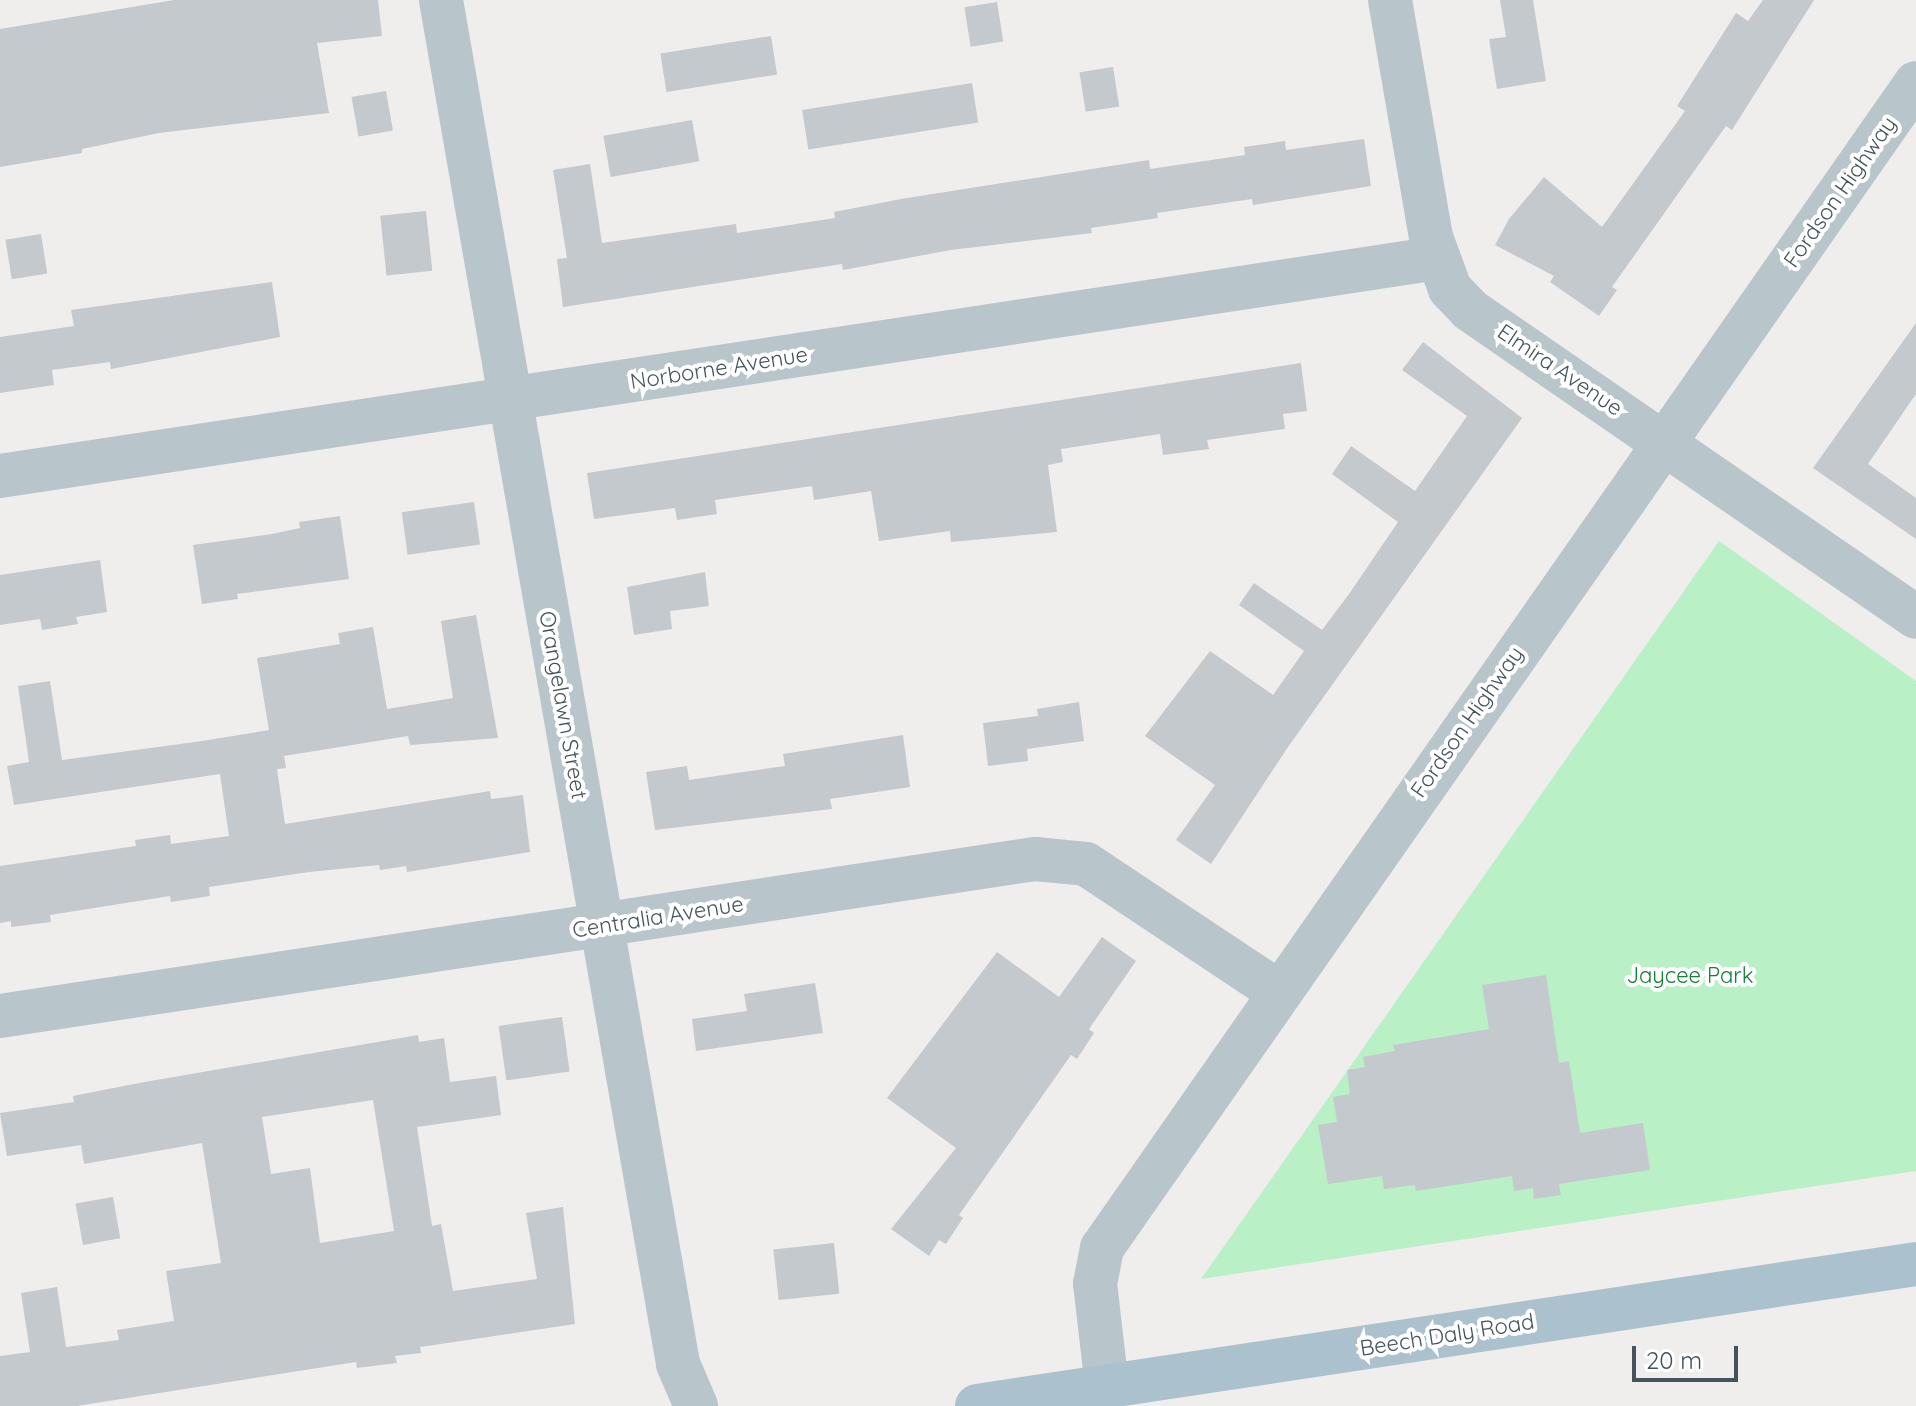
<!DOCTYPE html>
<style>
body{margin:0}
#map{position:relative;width:1916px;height:1406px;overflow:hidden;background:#f0eded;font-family:Quicksand,sans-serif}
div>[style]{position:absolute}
.green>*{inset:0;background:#b9f0c5}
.building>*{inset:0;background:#c4c9cd;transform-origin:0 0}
.minor>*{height:44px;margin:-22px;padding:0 22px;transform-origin:22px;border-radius:22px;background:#b8c5cb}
.major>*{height:44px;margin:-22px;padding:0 22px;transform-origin:22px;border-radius:22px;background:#abc2ce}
span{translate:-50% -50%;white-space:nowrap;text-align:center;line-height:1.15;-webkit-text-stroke:8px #fff;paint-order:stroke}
.street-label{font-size:22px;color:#45545b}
.park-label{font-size:22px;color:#137f37}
.scale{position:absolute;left:1632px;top:1346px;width:106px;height:36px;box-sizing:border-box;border:4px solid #45545b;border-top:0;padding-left:10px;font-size:24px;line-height:28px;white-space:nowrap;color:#45545b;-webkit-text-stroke:6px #fff;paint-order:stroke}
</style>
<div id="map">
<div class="green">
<div style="clip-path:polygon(1719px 541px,1916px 681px,1916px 1171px,1201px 1279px)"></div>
</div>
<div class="building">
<div style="clip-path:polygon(174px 0,378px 0,382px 36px,317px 43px,329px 113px,159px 133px,82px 149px,82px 153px,0 167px,0 29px)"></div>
<div style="clip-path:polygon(1500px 0,1533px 0,1546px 81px,1497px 89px,1489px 39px,1506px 37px)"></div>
<div style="clip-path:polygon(1763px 0,1814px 0,1732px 130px,1726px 126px,1612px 287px,1617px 290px,1599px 316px,1550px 282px,1554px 276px,1495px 245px,1509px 219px,1544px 177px,1602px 227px,1685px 111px,1677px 106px,1736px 13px,1748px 21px)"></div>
<div style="left:997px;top:2px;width:40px;height:33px;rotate:81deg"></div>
<div style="left:771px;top:36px;width:39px;height:112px;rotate:81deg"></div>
<div style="left:1113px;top:67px;width:40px;height:34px;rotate:81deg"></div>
<div style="left:972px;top:83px;width:40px;height:172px;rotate:81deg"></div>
<div style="left:386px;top:91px;width:40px;height:35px;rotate:80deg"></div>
<div style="left:692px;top:120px;width:42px;height:90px;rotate:80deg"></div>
<div style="clip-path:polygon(1364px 139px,1371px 186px,1253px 205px,1252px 199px,1157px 213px,1158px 218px,1091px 228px,1092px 233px,951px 250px,843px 270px,842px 264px,563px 307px,557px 259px,567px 258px,553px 170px,590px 164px,602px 243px,736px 224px,737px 233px,835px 218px,834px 212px,901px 199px,1149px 160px,1150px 169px,1245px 155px,1244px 147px,1285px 141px,1286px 150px)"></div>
<div style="left:426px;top:211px;width:60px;height:46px;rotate:84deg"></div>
<div style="left:41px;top:234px;width:40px;height:36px;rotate:81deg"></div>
<div style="clip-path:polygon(272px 282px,280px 337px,111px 369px,110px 362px,52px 370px,54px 385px,0 393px,0 337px,74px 326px,71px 310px)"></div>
<div style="clip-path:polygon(1916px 323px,1916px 394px,1868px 464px,1916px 498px,1916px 539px,1813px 468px)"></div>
<div style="clip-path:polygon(1423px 342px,1522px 418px,1288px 747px,1211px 864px,1176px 840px,1215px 785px,1145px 736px,1210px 651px,1273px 695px,1304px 651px,1239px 605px,1254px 583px,1322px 630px,1349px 594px,1398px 522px,1332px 474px,1351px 446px,1415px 491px,1467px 416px,1402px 370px)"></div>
<div style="clip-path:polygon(1301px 363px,1307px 411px,1283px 414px,1285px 429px,1207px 440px,1209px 449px,1163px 455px,1160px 434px,1061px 449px,1063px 462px,1048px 465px,1057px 532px,951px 542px,950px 531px,879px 541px,871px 491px,814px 500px,812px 486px,715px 500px,717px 514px,677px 520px,675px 508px,594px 519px,587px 473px)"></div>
<div style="left:474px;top:502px;width:43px;height:73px;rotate:82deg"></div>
<div style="clip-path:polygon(340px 516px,349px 579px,237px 594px,238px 599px,202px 604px,193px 545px,272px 534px,300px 528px,299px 522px)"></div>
<div style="clip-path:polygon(100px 560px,107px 612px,76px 617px,78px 624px,42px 630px,40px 619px,0 625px,0 575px)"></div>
<div style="clip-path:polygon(705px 572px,709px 606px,670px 611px,672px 629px,634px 635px,627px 587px)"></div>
<div style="clip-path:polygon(476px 615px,498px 738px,410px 745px,408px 736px,284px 756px,286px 768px,277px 769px,285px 824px,490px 791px,491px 799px,523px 795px,530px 852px,407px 872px,406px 866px,380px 870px,379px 865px,309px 872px,209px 887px,210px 896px,171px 902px,170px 896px,50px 915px,51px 922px,11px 927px,11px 921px,0 923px,0 866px,136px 846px,135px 840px,170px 835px,171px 844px,229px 836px,220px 774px,14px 805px,7px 766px,29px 762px,18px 686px,50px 681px,62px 760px,202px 741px,269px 730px,257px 658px,340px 644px,338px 633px,373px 627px,387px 709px,453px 698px,441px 621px)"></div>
<div style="clip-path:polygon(1079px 702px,1084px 741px,1027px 749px,1028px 761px,988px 766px,983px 723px,1038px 716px,1037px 709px)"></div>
<div style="clip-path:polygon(903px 735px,910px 787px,830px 799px,832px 809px,655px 830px,646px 772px,687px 766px,689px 780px,785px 766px,783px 754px)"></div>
<div style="clip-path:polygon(1102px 937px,1136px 961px,1089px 1029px,1094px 1033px,1077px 1059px,1071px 1055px,959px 1215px,963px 1218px,946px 1244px,939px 1240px,929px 1256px,891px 1229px,956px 1148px,887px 1098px,997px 952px,1059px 997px)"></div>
<div style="clip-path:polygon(1546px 975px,1559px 1063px,1569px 1061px,1580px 1133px,1643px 1123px,1650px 1170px,1559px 1184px,1561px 1195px,1534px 1199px,1533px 1188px,1514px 1191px,1512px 1176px,1416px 1191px,1415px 1185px,1384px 1189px,1382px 1176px,1328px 1184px,1318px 1125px,1337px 1122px,1333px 1097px,1350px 1094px,1347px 1070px,1365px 1067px,1363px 1057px,1395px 1051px,1393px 1045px,1489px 1029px,1482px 985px)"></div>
<div style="clip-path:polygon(815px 983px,823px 1033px,696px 1051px,692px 1019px,747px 1011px,744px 994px)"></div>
<div style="left:562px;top:1017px;width:55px;height:64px;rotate:82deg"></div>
<div style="clip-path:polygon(evenodd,418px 1035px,419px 1042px,444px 1038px,450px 1082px,496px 1076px,501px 1115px,417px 1127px,432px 1226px,441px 1224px,453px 1291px,537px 1279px,526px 1213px,563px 1207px,575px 1324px,420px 1347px,421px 1353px,395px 1356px,397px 1363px,357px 1368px,356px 1362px,77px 1406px,0 1406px,0 1356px,30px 1352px,21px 1293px,57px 1287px,66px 1347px,119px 1340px,117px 1330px,174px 1321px,166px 1271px,221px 1263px,202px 1143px,84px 1164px,81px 1145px,7px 1156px,0 1113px,74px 1102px,73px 1096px,139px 1083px,418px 1035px,373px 1100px,394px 1231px,320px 1243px,310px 1168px,271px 1174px,262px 1117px,373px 1100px)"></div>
<div style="left:113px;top:1197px;width:42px;height:38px;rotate:80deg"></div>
<div style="left:834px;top:1243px;width:51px;height:61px;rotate:84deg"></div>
</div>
<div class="minor">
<div style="left:441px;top:0;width:1384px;rotate:80.14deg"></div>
<div style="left:678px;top:1364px;width:46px;rotate:66.8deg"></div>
<div style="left:1390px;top:0;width:241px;rotate:80.2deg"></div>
<div style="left:1431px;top:237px;width:55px;rotate:69.9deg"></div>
<div style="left:1450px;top:289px;width:29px;rotate:46deg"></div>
<div style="left:1470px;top:310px;width:541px;rotate:34.54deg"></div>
<div style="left:0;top:476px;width:1454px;rotate:-8.62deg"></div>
<div style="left:0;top:1016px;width:1047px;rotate:-8.63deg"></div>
<div style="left:1035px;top:859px;width:51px;rotate:5.6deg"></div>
<div style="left:1086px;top:864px;width:232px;rotate:33.6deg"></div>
<div style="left:1107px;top:1387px;width:104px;rotate:-96.6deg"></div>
<div style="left:1095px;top:1284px;width:37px;rotate:-79deg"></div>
<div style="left:1102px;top:1248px;width:1421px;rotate:-55.06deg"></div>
</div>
<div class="major">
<div style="left:977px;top:1406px;width:950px;rotate:-8.6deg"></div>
</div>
<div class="street-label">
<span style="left:1840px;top:192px;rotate:-55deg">Fordson Highway</span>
<span style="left:719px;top:368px;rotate:-9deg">Norborne Avenue</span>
<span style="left:1560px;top:370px;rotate:34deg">Elmira Avenue</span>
<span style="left:563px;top:705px;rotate:80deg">Orangelawn Street</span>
<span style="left:1467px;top:722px;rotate:-55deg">Fordson Highway</span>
<span style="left:658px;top:917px;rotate:-9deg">Centralia Avenue</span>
<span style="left:1447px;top:1335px;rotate:-9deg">Beech Daly Road</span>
</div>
<div class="park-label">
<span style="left:1690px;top:976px">Jaycee Park</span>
</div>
<div class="scale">20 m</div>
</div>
